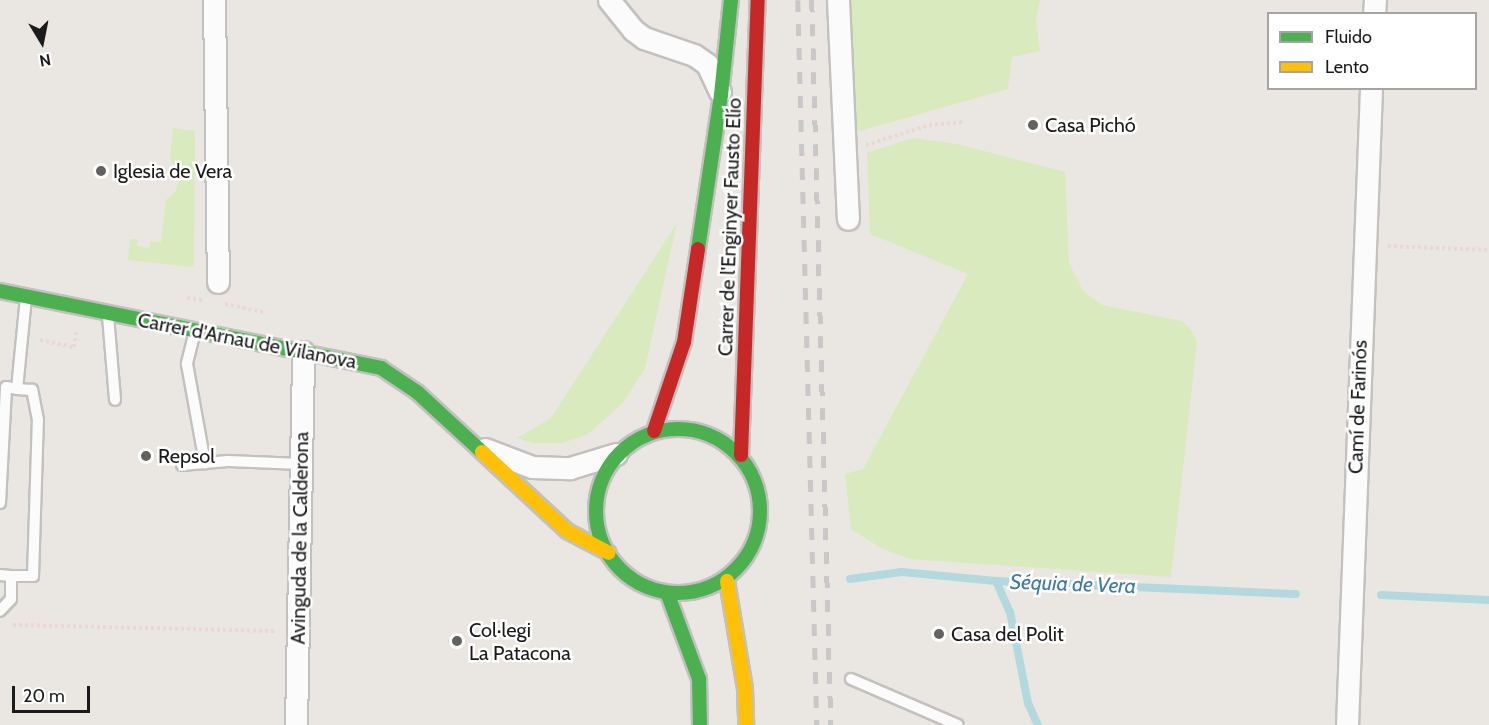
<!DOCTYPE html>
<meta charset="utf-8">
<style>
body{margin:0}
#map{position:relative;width:1489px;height:725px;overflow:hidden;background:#eae7e2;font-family:Cabin,sans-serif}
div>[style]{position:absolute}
.grass>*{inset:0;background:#d8eabe}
.stream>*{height:8px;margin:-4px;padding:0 4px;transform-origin:4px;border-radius:4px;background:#b3d9df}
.path>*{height:4px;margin-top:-2px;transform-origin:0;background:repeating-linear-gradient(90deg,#ead7d6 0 3px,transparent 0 6px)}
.roads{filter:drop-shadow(2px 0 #c2c1bf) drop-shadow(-2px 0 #c2c1bf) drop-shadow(0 2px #c2c1bf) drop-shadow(0 -2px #c2c1bf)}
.lane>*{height:10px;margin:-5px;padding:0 5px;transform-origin:5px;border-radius:5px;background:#fcfbfb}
.street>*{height:21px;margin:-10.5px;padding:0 10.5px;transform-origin:10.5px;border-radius:10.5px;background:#fcfbfb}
.fast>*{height:14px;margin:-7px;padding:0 7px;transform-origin:7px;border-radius:7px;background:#4caf50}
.fast>.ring{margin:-7px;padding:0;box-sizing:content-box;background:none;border:14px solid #4caf50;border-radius:50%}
.slow>*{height:14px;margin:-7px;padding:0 7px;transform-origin:7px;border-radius:7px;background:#ffc107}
.jam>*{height:14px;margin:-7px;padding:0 7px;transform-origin:7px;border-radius:7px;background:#c62828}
.rail>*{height:4.5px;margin-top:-2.25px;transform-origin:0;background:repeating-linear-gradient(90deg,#c9c8c8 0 12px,transparent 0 24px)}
.dots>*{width:16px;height:16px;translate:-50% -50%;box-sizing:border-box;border:3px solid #fff;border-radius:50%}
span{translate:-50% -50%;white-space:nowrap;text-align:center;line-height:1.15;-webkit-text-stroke:5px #fff;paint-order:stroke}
.poi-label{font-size:20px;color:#1b1b1b}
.left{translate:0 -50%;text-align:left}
.street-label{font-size:20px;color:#1b1b1b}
.water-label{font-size:21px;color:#407aa6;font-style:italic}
.legend{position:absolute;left:1267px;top:12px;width:210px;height:78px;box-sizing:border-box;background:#fff;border:2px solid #a4a4a4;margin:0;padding:8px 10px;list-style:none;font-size:18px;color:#1b1b1b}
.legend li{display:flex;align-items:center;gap:12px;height:30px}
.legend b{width:30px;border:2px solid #a4a4a4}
.north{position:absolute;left:12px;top:12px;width:60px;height:60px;-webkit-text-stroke:4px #fff;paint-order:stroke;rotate:170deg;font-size:16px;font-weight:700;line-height:24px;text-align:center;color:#1b1b1b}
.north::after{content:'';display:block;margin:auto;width:21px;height:27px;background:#1b1b1b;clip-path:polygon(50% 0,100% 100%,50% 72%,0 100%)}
.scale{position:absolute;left:12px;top:686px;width:78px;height:27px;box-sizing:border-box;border:3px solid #1b1b1b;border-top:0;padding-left:8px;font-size:18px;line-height:21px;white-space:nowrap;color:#1b1b1b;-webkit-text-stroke:4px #fff;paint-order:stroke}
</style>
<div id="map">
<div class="grass">
<div style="clip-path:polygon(848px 0,1040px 0,1036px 21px,1040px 51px,1012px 57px,1008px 89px,860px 131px,854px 129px)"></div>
<div style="clip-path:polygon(173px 128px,195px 131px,194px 267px,128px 260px,130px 239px,137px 239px,137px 246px,149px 248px,151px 241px,161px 242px,166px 200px,176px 191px,178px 180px,177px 170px,170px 159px)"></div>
<div style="clip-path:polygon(913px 138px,957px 144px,1065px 172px,1069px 263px,1083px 291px,1102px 305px,1182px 321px,1191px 330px,1197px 341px,1171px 577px,909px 559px,881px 548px,851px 529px,845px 474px,863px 469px,968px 274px,870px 234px,867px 153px)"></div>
<div style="clip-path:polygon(677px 223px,645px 368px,623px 403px,588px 434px,563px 443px,533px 443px,517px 438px,551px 418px)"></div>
</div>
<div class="stream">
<div style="left:850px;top:579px;width:52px;rotate:-7.7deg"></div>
<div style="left:902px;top:572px;width:94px;rotate:5.5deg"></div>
<div style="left:996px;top:581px;width:300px;rotate:2.5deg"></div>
<div style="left:996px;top:581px;width:34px;rotate:66deg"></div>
<div style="left:1010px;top:612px;width:93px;rotate:78.8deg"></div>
<div style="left:1028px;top:703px;width:24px;rotate:66deg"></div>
<div style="left:1381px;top:595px;width:108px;rotate:2.7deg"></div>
</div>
<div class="path">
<div style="left:866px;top:145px;width:66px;rotate:-17.6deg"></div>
<div style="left:929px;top:125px;width:35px;rotate:-5deg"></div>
<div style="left:1388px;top:246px;width:101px;rotate:2.3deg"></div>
<div style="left:187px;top:298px;width:16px;rotate:7deg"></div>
<div style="left:225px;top:304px;width:39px;rotate:12deg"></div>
<div style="left:40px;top:340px;width:35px;rotate:12deg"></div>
<div style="left:74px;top:347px;width:15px;rotate:-82deg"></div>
<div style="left:13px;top:625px;width:262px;rotate:1.3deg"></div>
</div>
<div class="roads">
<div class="lane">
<div style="left:108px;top:316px;width:84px;rotate:85.2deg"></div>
<div style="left:195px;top:331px;width:34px;rotate:104deg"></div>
<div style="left:187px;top:364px;width:101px;rotate:79.7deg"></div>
<div style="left:182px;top:465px;width:46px;rotate:-5deg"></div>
<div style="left:228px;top:461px;width:73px;rotate:2.4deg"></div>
<div style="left:0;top:503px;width:116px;rotate:-87deg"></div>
<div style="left:6px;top:387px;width:11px;rotate:10deg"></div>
<div style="left:17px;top:389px;width:91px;rotate:-84.4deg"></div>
<div style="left:0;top:575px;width:11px;rotate:5deg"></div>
<div style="left:11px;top:576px;width:23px;rotate:90deg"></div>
<div style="left:11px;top:599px;width:16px;rotate:133deg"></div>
<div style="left:11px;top:576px;width:22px"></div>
<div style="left:33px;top:576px;width:156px;rotate:-88.2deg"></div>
<div style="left:38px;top:420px;width:31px;rotate:-101deg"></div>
<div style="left:32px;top:390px;width:15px;rotate:-176deg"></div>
<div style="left:851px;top:679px;width:116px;rotate:23.3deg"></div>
</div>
<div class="street">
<div style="left:214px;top:0;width:282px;rotate:89.2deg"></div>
<div style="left:609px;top:0;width:38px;rotate:51deg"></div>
<div style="left:633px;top:30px;width:14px;rotate:36deg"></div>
<div style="left:644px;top:38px;width:53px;rotate:18.8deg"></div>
<div style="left:694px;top:55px;width:16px;rotate:35deg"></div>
<div style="left:707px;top:64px;width:31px;rotate:65deg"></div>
<div style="left:838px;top:0;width:219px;rotate:87.4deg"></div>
<div style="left:1374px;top:14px;width:14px;rotate:-86deg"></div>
<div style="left:485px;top:449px;width:50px;rotate:21deg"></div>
<div style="left:532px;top:467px;width:38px;rotate:2deg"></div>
<div style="left:570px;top:468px;width:48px;rotate:-16.9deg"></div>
<div style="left:296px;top:725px;width:373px;rotate:-88.9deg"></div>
<div style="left:1347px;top:725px;width:637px;rotate:-87.84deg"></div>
</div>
<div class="fast">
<div style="left:698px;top:249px;width:156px;rotate:-81.5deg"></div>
<div style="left:721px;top:95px;width:96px;rotate:-84deg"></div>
<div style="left:0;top:291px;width:389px;rotate:11.4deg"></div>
<div style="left:381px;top:368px;width:43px;rotate:33.7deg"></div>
<div style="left:417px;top:392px;width:88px;rotate:42.7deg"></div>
<div class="ring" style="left:596px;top:429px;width:150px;height:150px"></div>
<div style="left:668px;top:595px;width:90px;rotate:69.7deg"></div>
<div style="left:699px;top:679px;width:46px;rotate:88.8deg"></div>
</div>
<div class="slow">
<div style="left:482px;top:452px;width:116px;rotate:42.9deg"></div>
<div style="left:567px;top:531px;width:47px;rotate:27.6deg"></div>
<div style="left:727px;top:581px;width:109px;rotate:80.5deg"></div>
<div style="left:745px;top:689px;width:36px;rotate:88deg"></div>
</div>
<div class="jam">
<div style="left:654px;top:431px;width:94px;rotate:-71.4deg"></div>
<div style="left:684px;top:342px;width:94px;rotate:-81.4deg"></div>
<div style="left:741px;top:455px;width:455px;rotate:-87.9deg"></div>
</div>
</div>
<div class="rail">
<div style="left:798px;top:0;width:725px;rotate:88.5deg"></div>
<div style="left:812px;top:0;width:725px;rotate:88.5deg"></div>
</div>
<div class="dots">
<div style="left:1033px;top:125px;background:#636261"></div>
<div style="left:101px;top:171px;background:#636261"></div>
<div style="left:146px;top:456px;background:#636261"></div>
<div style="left:939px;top:634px;background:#636261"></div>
<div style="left:457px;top:641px;background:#636261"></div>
</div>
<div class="poi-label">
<span class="left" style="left:1045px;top:125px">Casa Pichó</span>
<span class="left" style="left:113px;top:171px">Iglesia de Vera</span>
<span class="left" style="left:158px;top:456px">Repsol</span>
<span class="left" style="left:469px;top:642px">Col·legi<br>La Patacona</span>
<span class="left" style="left:951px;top:634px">Casa del Polit</span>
</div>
<div class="street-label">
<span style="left:730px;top:227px;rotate:-88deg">Carrer de l'Enginyer Fausto Elío</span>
<span style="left:247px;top:341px;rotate:11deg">Carrer d'Arnau de Vilanova</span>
<span style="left:1358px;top:407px;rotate:-88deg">Camí de Farinós</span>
<span style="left:300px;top:538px;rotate:-89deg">Avinguda de la Calderona</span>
</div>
<div class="water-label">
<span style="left:1073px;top:584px;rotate:2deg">Séquia de Vera</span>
</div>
<ul class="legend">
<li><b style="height:8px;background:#4caf50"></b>Fluido</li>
<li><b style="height:8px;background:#ffc107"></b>Lento</li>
</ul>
<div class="north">N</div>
<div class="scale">20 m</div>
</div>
